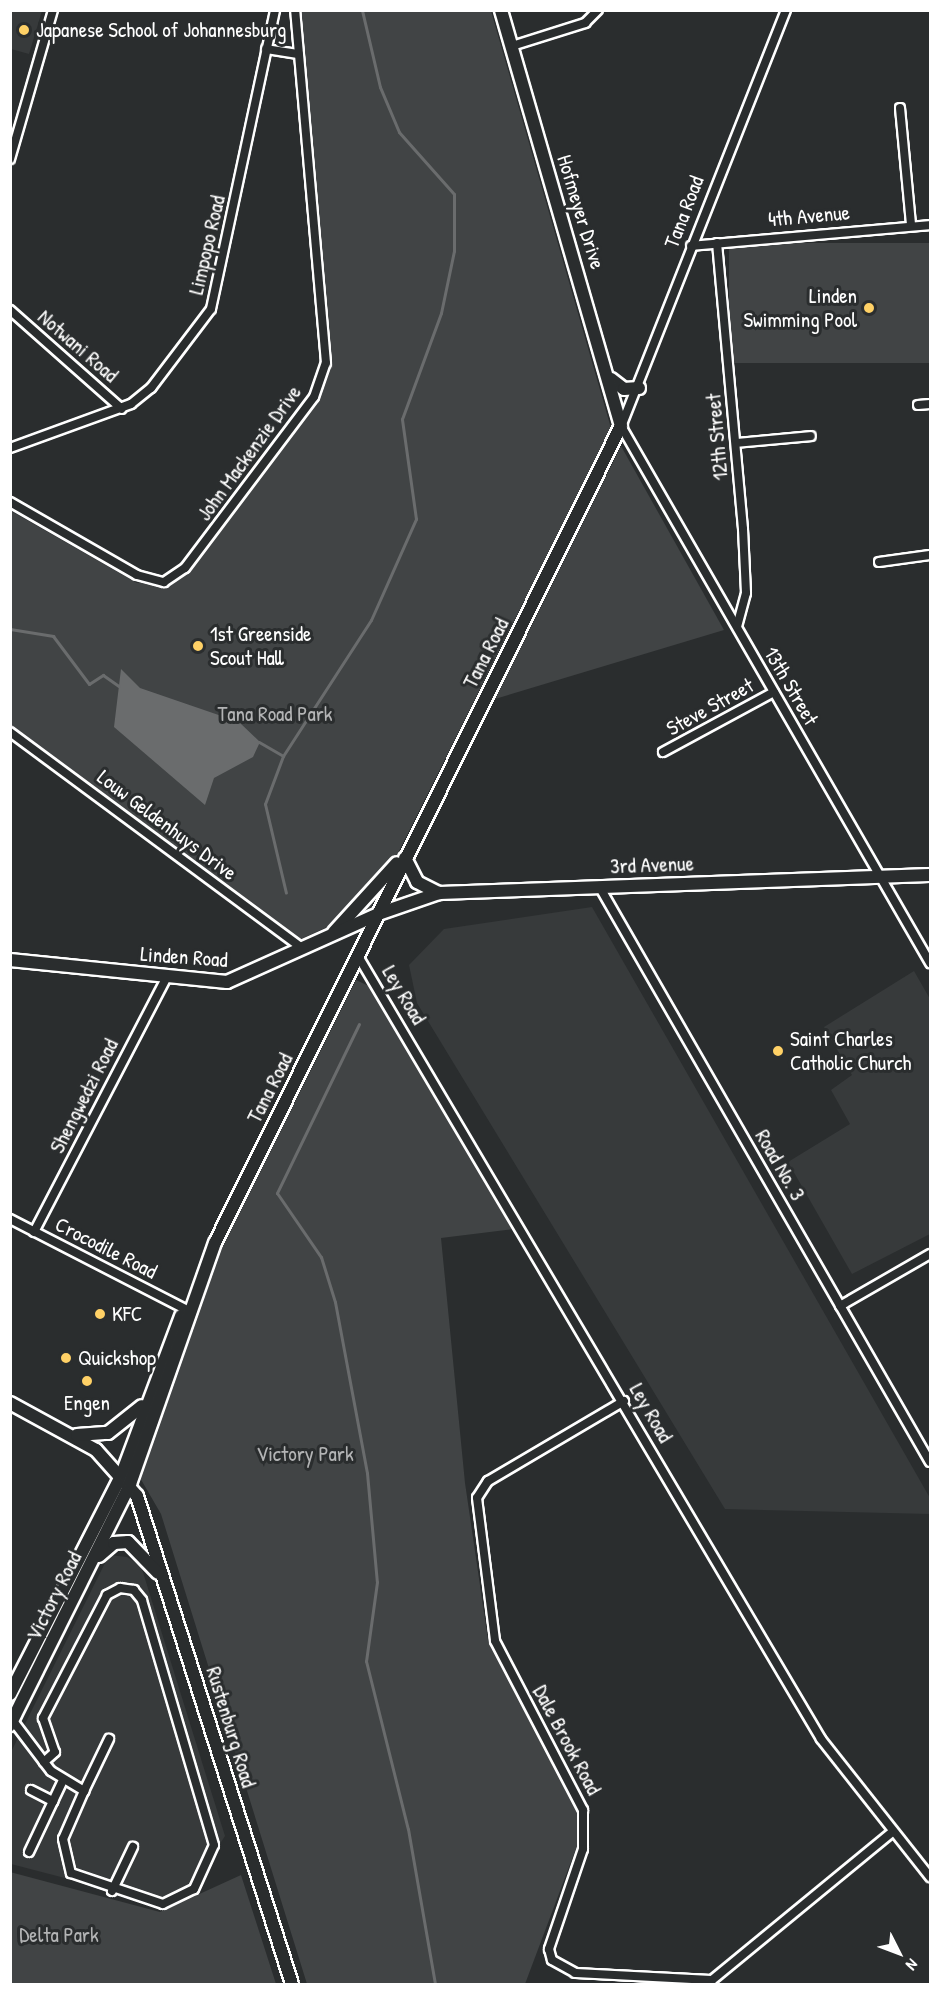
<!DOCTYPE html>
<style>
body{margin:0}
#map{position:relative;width:941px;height:1995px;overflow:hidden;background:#2a2d2e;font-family:"Patrick Hand",sans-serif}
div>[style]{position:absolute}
.built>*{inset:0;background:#373a3b}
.green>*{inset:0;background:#414445;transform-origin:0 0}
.water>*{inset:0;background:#6a6c6d}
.stream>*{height:3px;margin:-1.5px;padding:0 1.5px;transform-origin:1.5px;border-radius:1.5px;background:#6a6c6d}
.roads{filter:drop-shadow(2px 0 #fff) drop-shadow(-2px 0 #fff) drop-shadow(0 2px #fff) drop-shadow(0 -2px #fff)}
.minor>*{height:8px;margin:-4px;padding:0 4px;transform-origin:4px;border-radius:4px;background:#2a2d2e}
.secondary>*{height:12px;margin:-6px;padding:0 6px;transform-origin:6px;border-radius:6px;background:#2a2d2e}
.dots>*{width:16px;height:16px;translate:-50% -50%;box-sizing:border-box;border:3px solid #2a2d2e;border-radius:50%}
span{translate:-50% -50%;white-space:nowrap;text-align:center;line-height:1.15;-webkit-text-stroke:6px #2a2d2e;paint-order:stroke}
.poi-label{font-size:21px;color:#fff}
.left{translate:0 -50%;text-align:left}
.right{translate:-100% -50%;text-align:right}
.street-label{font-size:21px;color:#fff}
.park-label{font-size:21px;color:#b3b4b5}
.frame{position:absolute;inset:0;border:12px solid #fff;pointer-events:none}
.north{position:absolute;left:869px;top:1923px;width:60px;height:60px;-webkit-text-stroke:4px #2a2d2e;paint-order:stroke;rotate:132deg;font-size:16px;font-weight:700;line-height:24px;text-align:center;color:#fff}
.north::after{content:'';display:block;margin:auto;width:21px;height:27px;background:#fff;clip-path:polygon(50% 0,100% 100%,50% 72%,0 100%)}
</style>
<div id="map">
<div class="built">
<div style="clip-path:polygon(10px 11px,42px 11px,29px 54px,11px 49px)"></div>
<div style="clip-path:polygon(592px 907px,930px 1498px,930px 1514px,725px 1509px,417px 1003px,409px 965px,444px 929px)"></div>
<div style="clip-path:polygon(914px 971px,930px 999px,930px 1234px,852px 1274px,788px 1162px,850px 1124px,831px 1090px,852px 1075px,824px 1027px)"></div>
<div style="clip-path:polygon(109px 1555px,127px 1557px,141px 1566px,225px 1836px,188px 1892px,161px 1903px,11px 1864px,10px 1754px)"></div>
</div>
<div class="green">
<div style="clip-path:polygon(290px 11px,491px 11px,611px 428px,371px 907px,292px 943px,11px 735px,11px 511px,137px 583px,174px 574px,311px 399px,324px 365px)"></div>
<div style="left:930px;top:243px;width:120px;height:201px;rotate:90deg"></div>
<div style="clip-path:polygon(621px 446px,724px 630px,495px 699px)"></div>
<div style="clip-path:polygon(356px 980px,373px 988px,513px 1229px,441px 1238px,465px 1483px,488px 1640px,579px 1808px,578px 1843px,525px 1984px,307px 1984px,161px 1514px,132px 1464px,187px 1317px)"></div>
<div style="clip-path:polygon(10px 1872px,160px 1912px,241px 1875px,276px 1984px,11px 1984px)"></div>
</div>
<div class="water">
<div style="clip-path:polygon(121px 669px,140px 688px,239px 722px,260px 742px,253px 757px,214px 778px,205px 805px,114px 727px)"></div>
</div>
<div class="stream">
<div style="left:10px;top:629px;width:44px;rotate:9.2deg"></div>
<div style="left:53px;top:636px;width:60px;rotate:53.1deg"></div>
<div style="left:89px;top:684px;width:17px;rotate:-33deg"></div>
<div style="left:103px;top:675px;width:19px;rotate:35deg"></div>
<div style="left:259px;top:742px;width:28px;rotate:30deg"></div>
<div style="left:283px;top:756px;width:51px;rotate:110.6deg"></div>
<div style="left:265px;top:804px;width:91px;rotate:76.7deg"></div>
<div style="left:283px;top:756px;width:162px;rotate:-57.1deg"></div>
<div style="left:371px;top:620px;width:111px;rotate:-66deg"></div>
<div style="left:416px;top:519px;width:101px;rotate:-98deg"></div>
<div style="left:402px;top:419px;width:113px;rotate:-69.8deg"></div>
<div style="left:441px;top:313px;width:63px;rotate:-78.2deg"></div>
<div style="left:454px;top:251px;width:57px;rotate:-90deg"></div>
<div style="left:454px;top:194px;width:83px;rotate:-131.6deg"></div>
<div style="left:399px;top:132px;width:49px;rotate:-112.9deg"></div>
<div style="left:380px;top:87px;width:79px;rotate:-103.2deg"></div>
<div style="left:359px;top:1024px;width:188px;rotate:115.9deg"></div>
<div style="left:277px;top:1193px;width:78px;rotate:55.5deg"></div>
<div style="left:321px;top:1257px;width:47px;rotate:72.7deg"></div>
<div style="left:335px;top:1302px;width:174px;rotate:79.4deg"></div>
<div style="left:367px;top:1473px;width:109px;rotate:84.8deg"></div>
<div style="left:377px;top:1582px;width:80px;rotate:97.9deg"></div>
<div style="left:366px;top:1661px;width:173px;rotate:76deg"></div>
<div style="left:408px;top:1829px;width:157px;rotate:80.1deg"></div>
</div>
<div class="roads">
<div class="minor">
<div style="left:786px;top:10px;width:448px;rotate:111.6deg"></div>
<div style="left:621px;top:426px;width:620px;rotate:60.08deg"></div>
<div style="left:512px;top:46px;width:77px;rotate:-17.5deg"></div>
<div style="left:585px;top:23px;width:18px;rotate:-45deg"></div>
<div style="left:266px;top:49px;width:33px;rotate:9deg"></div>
<div style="left:900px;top:108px;width:118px;rotate:84.6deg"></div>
<div style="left:10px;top:159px;width:155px;rotate:-73.9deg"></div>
<div style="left:717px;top:243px;width:287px;rotate:84.8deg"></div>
<div style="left:743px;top:529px;width:64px;rotate:87.3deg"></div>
<div style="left:746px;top:593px;width:34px;rotate:105deg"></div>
<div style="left:691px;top:246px;width:240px;rotate:-5deg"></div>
<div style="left:10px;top:310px;width:149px;rotate:41.5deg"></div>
<div style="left:918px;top:405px;width:12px;rotate:-5deg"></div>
<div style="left:736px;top:443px;width:75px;rotate:-5.3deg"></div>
<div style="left:10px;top:448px;width:129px;rotate:-20deg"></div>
<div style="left:131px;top:404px;width:26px;rotate:-39deg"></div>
<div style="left:151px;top:388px;width:99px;rotate:-52.8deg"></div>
<div style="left:211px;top:309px;width:306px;rotate:-77.9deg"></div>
<div style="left:10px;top:502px;width:146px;rotate:29.9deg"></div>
<div style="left:137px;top:575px;width:28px;rotate:15deg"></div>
<div style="left:164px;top:582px;width:25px;rotate:-34deg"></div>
<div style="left:185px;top:568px;width:214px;rotate:-53deg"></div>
<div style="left:314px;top:397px;width:36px;rotate:-71deg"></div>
<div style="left:326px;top:363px;width:354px;rotate:-95deg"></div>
<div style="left:879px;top:562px;width:51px;rotate:-7.8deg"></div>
<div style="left:10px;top:732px;width:363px;rotate:36.5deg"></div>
<div style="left:663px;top:752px;width:126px;rotate:-28.4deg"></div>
<div style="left:599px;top:886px;width:664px;rotate:60.12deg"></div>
<div style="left:358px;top:956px;width:910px;rotate:59.4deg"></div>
<div style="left:821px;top:1739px;width:176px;rotate:51.7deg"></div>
<div style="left:10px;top:1219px;width:201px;rotate:27.2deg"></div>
<div style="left:34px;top:1232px;width:288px;rotate:-62.5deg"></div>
<div style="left:840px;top:1306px;width:104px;rotate:-30deg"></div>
<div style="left:624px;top:1401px;width:158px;rotate:149.5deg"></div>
<div style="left:488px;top:1481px;width:20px;rotate:123deg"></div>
<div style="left:477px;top:1498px;width:144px;rotate:82.8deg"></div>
<div style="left:495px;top:1641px;width:191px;rotate:62.5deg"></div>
<div style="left:583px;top:1810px;width:39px;rotate:90deg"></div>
<div style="left:583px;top:1849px;width:106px;rotate:108.8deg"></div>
<div style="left:549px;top:1949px;width:11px;rotate:75deg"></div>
<div style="left:552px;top:1960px;width:26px;rotate:29deg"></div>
<div style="left:575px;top:1973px;width:137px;rotate:2.9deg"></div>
<div style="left:712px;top:1980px;width:233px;rotate:-39.4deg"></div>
<div style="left:13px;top:1721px;width:51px;rotate:52.9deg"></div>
<div style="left:44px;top:1762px;width:11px;rotate:52deg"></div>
<div style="left:51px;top:1771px;width:39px;rotate:31deg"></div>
<div style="left:84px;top:1791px;width:52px;rotate:113.6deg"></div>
<div style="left:63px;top:1839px;width:35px;rotate:77deg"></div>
<div style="left:71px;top:1873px;width:97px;rotate:18.6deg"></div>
<div style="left:163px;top:1904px;width:34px;rotate:-26deg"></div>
<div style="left:194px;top:1889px;width:48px;rotate:-65.6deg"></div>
<div style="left:214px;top:1845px;width:255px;rotate:-106.4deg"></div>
<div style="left:142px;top:1600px;width:13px;rotate:-129deg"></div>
<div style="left:134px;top:1590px;width:14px;rotate:-172deg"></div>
<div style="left:120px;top:1588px;width:15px;rotate:152deg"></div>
<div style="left:107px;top:1595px;width:139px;rotate:117.5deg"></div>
<div style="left:43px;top:1718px;width:36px;rotate:71deg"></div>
<div style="left:55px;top:1752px;width:15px;rotate:138deg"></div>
<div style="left:31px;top:1790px;width:25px;rotate:27deg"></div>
<div style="left:84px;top:1791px;width:58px;rotate:-64.3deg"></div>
<div style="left:29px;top:1852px;width:80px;rotate:-64.7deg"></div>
<div style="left:112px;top:1891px;width:49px;rotate:-64.5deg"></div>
</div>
<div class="secondary">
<div style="left:611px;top:379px;width:16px;rotate:38deg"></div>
<div style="left:624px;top:389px;width:15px;rotate:-4deg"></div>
<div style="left:405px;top:858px;width:27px;rotate:63deg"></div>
<div style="left:417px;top:882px;width:25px;rotate:27deg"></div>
<div style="left:334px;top:932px;width:93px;rotate:-47.6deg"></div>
<div style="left:10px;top:960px;width:218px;rotate:5.8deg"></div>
<div style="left:227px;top:982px;width:166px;rotate:-24.2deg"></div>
<div style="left:378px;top:914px;width:65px;rotate:-19deg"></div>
<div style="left:439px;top:893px;width:491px;rotate:-2.1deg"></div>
<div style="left:10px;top:1403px;width:98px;rotate:28.7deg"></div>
<div style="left:96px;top:1450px;width:62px;rotate:48.3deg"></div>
<div style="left:137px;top:1496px;width:512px;rotate:72.38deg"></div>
<div style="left:77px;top:1435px;width:31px;rotate:-4deg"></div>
<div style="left:108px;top:1433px;width:43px;rotate:-38.5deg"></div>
<div style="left:99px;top:1556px;width:20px;rotate:-41deg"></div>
<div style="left:114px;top:1543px;width:14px;rotate:-4deg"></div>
<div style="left:128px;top:1542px;width:43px;rotate:45.9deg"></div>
<div style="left:10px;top:1694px;width:247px;rotate:-63deg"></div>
<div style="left:122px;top:1474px;width:169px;rotate:-69.5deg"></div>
<div style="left:10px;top:1725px;width:269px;rotate:-63.5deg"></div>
<div style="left:130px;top:1484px;width:256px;rotate:-70.6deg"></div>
<div style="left:215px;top:1243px;width:912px;rotate:-63.58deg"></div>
<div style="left:621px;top:426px;width:433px;rotate:-106.1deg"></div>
</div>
</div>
<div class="dots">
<div style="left:24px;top:30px;background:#ffd166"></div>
<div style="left:869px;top:308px;background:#ffd166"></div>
<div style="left:198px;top:646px;background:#ffd166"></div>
<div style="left:778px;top:1051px;background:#ffd166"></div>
<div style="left:100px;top:1314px;background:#ffd166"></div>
<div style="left:66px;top:1358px;background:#ffd166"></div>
<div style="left:87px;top:1381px;background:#ffd166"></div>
</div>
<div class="poi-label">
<span class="left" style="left:36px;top:30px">Japanese School of Johannesburg</span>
<span class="right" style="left:857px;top:308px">Linden<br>Swimming Pool</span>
<span class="left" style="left:210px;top:646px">1st Greenside<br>Scout Hall</span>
<span class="left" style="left:790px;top:1051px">Saint Charles<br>Catholic Church</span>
<span class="left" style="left:112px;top:1314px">KFC</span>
<span class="left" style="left:78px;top:1358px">Quickshop</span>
<span style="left:87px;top:1403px">Engen</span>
</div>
<div class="street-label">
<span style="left:581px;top:212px;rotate:73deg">Hofmeyer Drive</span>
<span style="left:684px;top:212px;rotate:-69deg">Tana Road</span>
<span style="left:809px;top:216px;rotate:-5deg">4th Avenue</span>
<span style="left:207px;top:245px;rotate:-77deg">Limpopo Road</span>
<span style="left:78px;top:346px;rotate:41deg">Notwani Road</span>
<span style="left:717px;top:437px;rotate:-95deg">12th Street</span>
<span style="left:249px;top:453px;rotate:-54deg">John Mackenzie Drive</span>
<span style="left:486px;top:653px;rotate:-63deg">Tana Road</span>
<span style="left:791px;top:686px;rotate:60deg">13th Street</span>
<span style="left:710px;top:707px;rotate:-29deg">Steve Street</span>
<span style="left:167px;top:825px;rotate:37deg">Louw Geldenhuys Drive</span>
<span style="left:652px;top:865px;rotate:-2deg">3rd Avenue</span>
<span style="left:184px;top:957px;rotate:4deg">Linden Road</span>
<span style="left:404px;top:995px;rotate:59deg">Ley Road</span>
<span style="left:270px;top:1088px;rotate:-63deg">Tana Road</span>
<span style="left:84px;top:1096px;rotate:-63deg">Shengwedzi Road</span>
<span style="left:780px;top:1165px;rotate:60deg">Road No. 3</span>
<span style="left:106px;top:1248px;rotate:27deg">Crocodile Road</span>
<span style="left:651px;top:1413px;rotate:60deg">Ley Road</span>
<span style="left:54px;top:1596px;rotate:-63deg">Victory Road</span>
<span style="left:231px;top:1727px;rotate:73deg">Rustenburg Road</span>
<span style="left:567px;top:1740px;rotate:62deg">Dale Brook Road</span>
</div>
<div class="park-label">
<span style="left:275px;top:714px">Tana Road Park</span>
<span style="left:305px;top:1454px">Victory Park</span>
<span style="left:59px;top:1935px">Delta Park</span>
</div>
<div class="frame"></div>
<div class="north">N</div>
</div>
